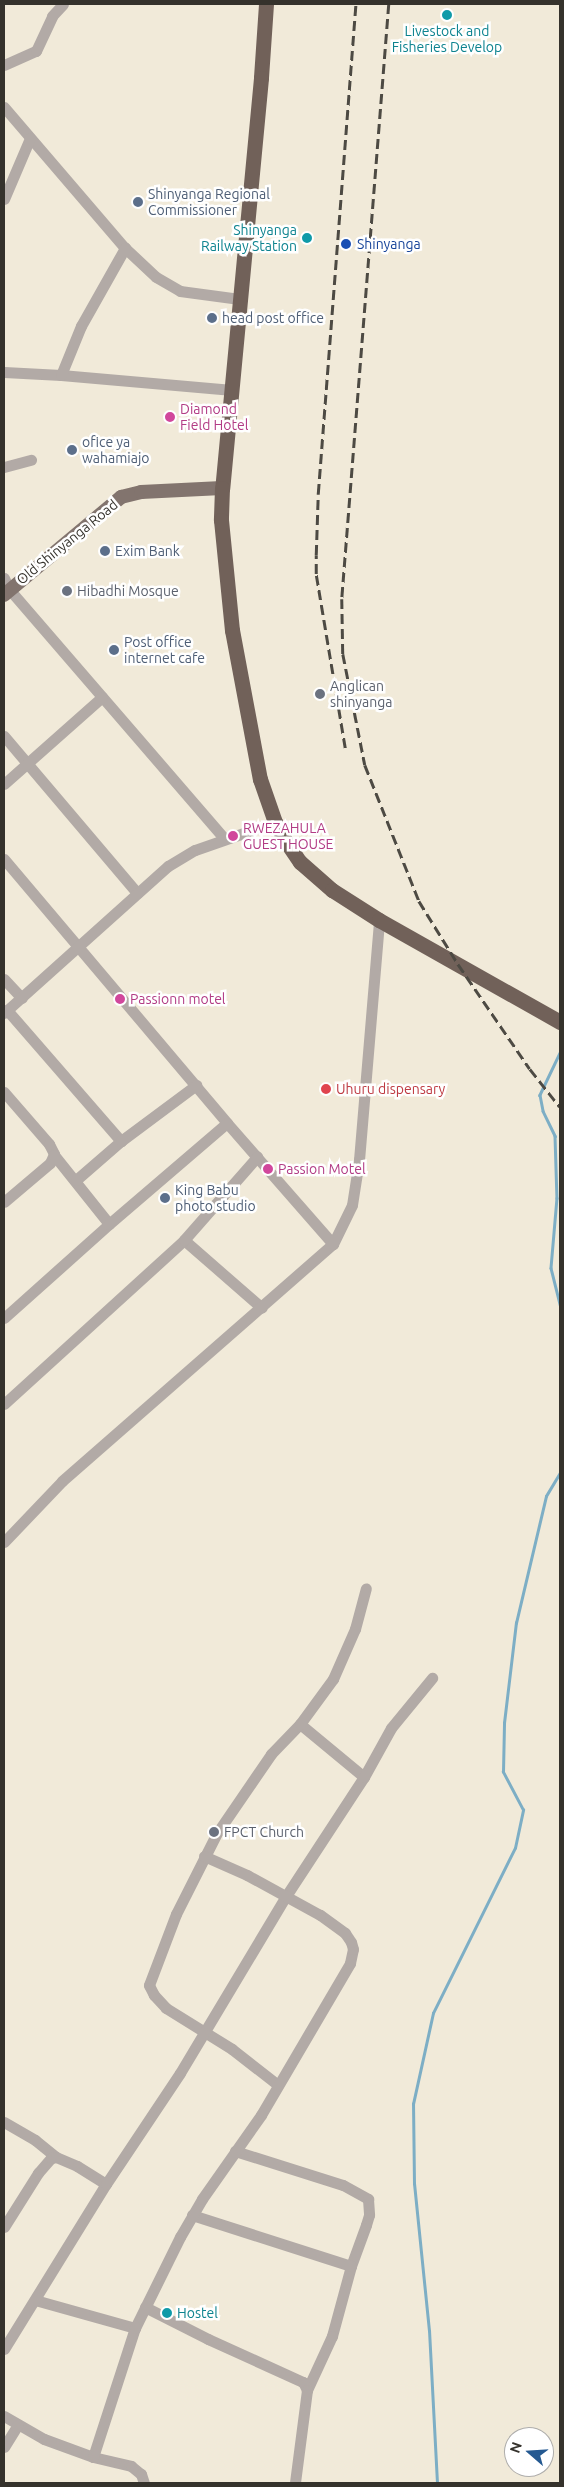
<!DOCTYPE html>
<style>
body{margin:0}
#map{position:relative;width:564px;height:2487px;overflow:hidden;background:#f1ead9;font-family:Ubuntu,sans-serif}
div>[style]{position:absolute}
.stream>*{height:2.5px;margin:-1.25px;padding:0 1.25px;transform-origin:1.25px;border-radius:1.25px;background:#7daec5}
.minor>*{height:11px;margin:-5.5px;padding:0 5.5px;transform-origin:5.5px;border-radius:5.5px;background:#b2aaa6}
.major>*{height:14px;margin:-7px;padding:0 7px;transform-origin:7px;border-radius:7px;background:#82746e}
.highway>*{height:15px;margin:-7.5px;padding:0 7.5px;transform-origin:7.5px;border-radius:7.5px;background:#716159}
.rail>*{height:2.5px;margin-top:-1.25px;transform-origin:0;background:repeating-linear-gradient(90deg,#4d4a43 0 10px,transparent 0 15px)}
.dots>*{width:14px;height:14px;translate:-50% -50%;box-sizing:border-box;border:2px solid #fff;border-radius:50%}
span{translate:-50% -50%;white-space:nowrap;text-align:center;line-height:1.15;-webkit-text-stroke:5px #fff;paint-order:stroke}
.culture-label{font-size:14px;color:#0d838f}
.right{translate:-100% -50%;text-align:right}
.left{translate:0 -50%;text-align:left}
.service-label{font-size:14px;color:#4e5e75}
.transit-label{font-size:14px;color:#164399}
.hotel-label{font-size:14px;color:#b23c85}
.street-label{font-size:14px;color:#35322c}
.worship-label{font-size:14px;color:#5b616d}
.health-label{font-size:14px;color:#be3a42}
.frame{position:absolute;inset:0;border:5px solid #35322c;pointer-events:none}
.north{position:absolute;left:504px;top:2427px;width:50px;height:50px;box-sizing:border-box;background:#fff;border:1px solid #aeadab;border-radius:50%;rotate:289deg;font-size:14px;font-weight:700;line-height:20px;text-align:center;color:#35322c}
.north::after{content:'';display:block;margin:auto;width:18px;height:22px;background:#255991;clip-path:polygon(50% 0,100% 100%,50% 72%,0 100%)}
</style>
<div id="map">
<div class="stream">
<div style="left:560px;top:1053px;width:47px;rotate:115.5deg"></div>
<div style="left:540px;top:1095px;width:16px;rotate:79deg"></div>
<div style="left:543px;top:1111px;width:28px;rotate:64deg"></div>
<div style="left:555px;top:1136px;width:62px;rotate:88.2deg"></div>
<div style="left:557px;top:1198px;width:70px;rotate:94.9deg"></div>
<div style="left:551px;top:1268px;width:38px;rotate:76deg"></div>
<div style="left:437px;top:2483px;width:152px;rotate:-93deg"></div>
<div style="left:429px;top:2331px;width:148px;rotate:-95.8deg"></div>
<div style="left:414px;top:2184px;width:80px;rotate:-90.7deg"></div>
<div style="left:413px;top:2104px;width:93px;rotate:-77.6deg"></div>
<div style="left:433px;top:2013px;width:184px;rotate:-63.6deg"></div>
<div style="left:515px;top:1848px;width:39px;rotate:-78deg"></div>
<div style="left:523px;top:1810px;width:43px;rotate:-117.8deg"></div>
<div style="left:503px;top:1772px;width:49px;rotate:-88.8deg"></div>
<div style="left:504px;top:1723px;width:101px;rotate:-83.2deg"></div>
<div style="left:516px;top:1623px;width:130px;rotate:-76.7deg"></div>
<div style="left:546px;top:1496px;width:27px;rotate:-59deg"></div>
</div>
<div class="minor">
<div style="left:4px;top:65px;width:35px;rotate:-24deg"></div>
<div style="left:36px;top:51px;width:38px;rotate:-65deg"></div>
<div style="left:52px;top:16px;width:16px;rotate:-47deg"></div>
<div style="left:4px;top:107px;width:186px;rotate:49.4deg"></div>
<div style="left:125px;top:248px;width:42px;rotate:43.1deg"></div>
<div style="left:156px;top:277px;width:28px;rotate:30deg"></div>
<div style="left:180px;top:291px;width:60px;rotate:7.7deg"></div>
<div style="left:4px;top:199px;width:66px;rotate:-66.9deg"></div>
<div style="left:4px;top:372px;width:57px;rotate:3deg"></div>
<div style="left:61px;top:375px;width:172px;rotate:5deg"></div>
<div style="left:61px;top:375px;width:53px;rotate:-67.8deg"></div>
<div style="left:81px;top:326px;width:90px;rotate:-60.6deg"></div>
<div style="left:4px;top:467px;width:28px;rotate:-15deg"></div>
<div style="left:4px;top:578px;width:12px;rotate:66deg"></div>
<div style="left:9px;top:589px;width:329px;rotate:49.2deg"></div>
<div style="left:4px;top:736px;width:206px;rotate:49.7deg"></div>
<div style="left:4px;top:784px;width:131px;rotate:-41.6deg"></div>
<div style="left:4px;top:859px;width:346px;rotate:49.8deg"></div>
<div style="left:227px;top:1123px;width:161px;rotate:48.8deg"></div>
<div style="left:4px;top:979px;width:26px;rotate:47deg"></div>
<div style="left:7px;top:1010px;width:174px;rotate:49deg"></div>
<div style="left:4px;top:1013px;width:220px;rotate:-41.9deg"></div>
<div style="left:168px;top:866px;width:31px;rotate:-31deg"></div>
<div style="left:195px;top:850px;width:85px;rotate:-19.3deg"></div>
<div style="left:4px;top:1092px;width:69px;rotate:49.1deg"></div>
<div style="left:49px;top:1144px;width:11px;rotate:63deg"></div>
<div style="left:54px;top:1154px;width:10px;rotate:114deg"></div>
<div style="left:50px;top:1163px;width:60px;rotate:139.7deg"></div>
<div style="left:54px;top:1155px;width:88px;rotate:51.4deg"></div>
<div style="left:76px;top:1180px;width:60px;rotate:-40.9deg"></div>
<div style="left:121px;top:1141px;width:94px;rotate:-36.7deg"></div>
<div style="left:184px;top:1240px;width:103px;rotate:41.1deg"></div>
<div style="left:4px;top:1318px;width:141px;rotate:-41.8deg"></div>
<div style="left:109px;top:1224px;width:155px;rotate:-40.6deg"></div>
<div style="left:4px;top:1404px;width:244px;rotate:-42.3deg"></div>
<div style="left:184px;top:1240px;width:111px;rotate:-48.7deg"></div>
<div style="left:4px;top:1542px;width:84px;rotate:-46.4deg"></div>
<div style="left:62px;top:1481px;width:360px;rotate:-41.2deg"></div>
<div style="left:333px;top:1244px;width:43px;rotate:-64deg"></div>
<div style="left:352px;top:1205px;width:46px;rotate:-81.2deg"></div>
<div style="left:359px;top:1160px;width:241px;rotate:-85.2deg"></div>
<div style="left:300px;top:1724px;width:83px;rotate:39.6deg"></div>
<div style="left:278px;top:2085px;width:58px;rotate:-142deg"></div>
<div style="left:232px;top:2049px;width:78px;rotate:-148.2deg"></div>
<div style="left:166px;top:2008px;width:18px;rotate:-133deg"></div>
<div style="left:154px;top:1995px;width:11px;rotate:-117deg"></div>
<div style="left:149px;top:1985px;width:76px;rotate:-69.2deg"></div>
<div style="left:176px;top:1914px;width:91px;rotate:-63.2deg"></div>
<div style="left:217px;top:1833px;width:96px;rotate:-55.6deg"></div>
<div style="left:271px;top:1754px;width:42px;rotate:-46deg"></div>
<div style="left:300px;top:1724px;width:56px;rotate:-53.7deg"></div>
<div style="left:333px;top:1679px;width:55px;rotate:-66.3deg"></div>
<div style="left:355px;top:1629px;width:42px;rotate:-75deg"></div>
<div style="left:4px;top:2122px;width:36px;rotate:30deg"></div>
<div style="left:35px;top:2140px;width:27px;rotate:39deg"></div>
<div style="left:235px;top:2151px;width:113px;rotate:17.5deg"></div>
<div style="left:343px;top:2185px;width:29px;rotate:29deg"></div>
<div style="left:368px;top:2199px;width:16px;rotate:86deg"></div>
<div style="left:369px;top:2215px;width:10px;rotate:107deg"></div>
<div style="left:366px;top:2225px;width:44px;rotate:110.1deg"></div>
<div style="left:351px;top:2266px;width:73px;rotate:105.2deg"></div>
<div style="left:332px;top:2336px;width:60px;rotate:114.8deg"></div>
<div style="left:192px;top:2215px;width:167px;rotate:17.8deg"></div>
<div style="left:4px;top:2227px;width:64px;rotate:-57.8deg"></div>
<div style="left:38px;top:2173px;width:20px;rotate:-49deg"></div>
<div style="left:51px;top:2158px;width:5px;rotate:-11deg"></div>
<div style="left:56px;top:2157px;width:23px;rotate:23deg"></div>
<div style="left:77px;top:2166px;width:34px;rotate:32deg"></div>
<div style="left:35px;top:2300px;width:104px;rotate:15.6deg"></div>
<div style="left:145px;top:2307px;width:71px;rotate:26.9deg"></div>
<div style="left:208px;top:2339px;width:104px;rotate:24.4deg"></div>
<div style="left:303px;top:2382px;width:9px;rotate:63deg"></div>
<div style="left:307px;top:2390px;width:94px;rotate:97.4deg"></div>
<div style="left:4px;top:2349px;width:194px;rotate:-58.3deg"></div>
<div style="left:106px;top:2184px;width:133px;rotate:-56.3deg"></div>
<div style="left:180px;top:2073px;width:206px;rotate:-59.1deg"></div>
<div style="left:286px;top:1896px;width:142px;rotate:-56.8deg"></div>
<div style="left:364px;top:1777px;width:56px;rotate:-61.1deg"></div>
<div style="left:391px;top:1728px;width:65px;rotate:-50.6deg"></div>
<div style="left:4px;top:2416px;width:46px;rotate:29.9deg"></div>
<div style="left:44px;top:2439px;width:52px;rotate:20.2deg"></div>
<div style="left:93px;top:2457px;width:39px;rotate:13deg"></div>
<div style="left:131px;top:2466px;width:13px;rotate:39deg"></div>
<div style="left:141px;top:2474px;width:9px;rotate:72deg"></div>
<div style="left:4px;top:2447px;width:26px;rotate:-58deg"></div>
<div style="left:93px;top:2457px;width:136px;rotate:-72deg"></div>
<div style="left:135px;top:2328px;width:102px;rotate:-63.7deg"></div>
<div style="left:180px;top:2237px;width:44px;rotate:-59.9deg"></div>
<div style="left:202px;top:2199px;width:103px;rotate:-54.9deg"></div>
<div style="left:261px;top:2115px;width:176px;rotate:-59.6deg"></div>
<div style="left:350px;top:1963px;width:14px;rotate:-78deg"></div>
<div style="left:353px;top:1949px;width:7px;rotate:-106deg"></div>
<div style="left:351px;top:1942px;width:11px;rotate:-124deg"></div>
<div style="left:345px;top:1933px;width:31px;rotate:-144deg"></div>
<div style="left:320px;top:1915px;width:83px;rotate:-151.3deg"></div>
<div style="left:247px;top:1875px;width:47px;rotate:-156.2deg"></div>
</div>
<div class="major">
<div style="left:4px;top:595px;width:153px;rotate:-39.9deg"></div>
<div style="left:121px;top:497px;width:21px;rotate:-14deg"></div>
<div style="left:141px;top:492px;width:81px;rotate:-2.8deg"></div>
</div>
<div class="highway">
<div style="left:266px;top:4px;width:74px;rotate:93.9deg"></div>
<div style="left:261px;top:78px;width:412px;rotate:95.4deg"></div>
<div style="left:222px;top:488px;width:32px;rotate:92deg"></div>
<div style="left:221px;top:520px;width:111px;rotate:84.3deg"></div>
<div style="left:232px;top:630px;width:152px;rotate:79.4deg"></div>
<div style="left:260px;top:779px;width:46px;rotate:70.8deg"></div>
<div style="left:275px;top:822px;width:21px;rotate:61deg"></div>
<div style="left:285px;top:840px;width:27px;rotate:56deg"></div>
<div style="left:300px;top:862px;width:43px;rotate:41.2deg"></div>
<div style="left:332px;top:890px;width:56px;rotate:32.6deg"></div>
<div style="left:379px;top:920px;width:208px;rotate:29.4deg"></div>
</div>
<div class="rail">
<div style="left:389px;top:4px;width:597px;rotate:94.52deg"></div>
<div style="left:342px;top:599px;width:55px;rotate:89deg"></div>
<div style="left:343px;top:654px;width:113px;rotate:78.8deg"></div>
<div style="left:365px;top:765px;width:146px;rotate:68.3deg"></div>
<div style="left:419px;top:901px;width:74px;rotate:58.2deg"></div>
<div style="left:458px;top:964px;width:127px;rotate:55.6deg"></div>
<div style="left:530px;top:1069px;width:48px;rotate:51.7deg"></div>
<div style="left:345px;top:748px;width:176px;rotate:-99.5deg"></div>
<div style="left:316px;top:574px;width:19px;rotate:-90deg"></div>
<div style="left:316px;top:555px;width:61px;rotate:-88.1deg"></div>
<div style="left:318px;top:494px;width:491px;rotate:-85.6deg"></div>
</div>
<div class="dots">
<div style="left:447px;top:15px;background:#0f9aa8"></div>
<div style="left:138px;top:202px;background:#5c6f8a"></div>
<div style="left:307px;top:238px;background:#0f9aa8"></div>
<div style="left:346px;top:244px;background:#1a4fb4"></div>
<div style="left:212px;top:318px;background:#5c6f8a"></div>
<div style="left:170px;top:417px;background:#d1479c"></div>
<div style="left:72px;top:450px;background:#5c6f8a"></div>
<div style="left:105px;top:551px;background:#5c6f8a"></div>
<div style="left:67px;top:591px;background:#6b7280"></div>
<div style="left:114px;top:650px;background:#5c6f8a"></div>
<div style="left:320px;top:694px;background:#6b7280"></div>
<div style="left:233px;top:836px;background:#d1479c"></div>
<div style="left:120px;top:999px;background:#d1479c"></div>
<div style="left:326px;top:1089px;background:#e0444e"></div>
<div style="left:268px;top:1169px;background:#d1479c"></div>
<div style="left:165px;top:1198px;background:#5c6f8a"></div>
<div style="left:214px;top:1832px;background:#6b7280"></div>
<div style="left:167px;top:2313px;background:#0f9aa8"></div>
</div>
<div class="culture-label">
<span style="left:447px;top:39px">Livestock and<br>Fisheries Develop</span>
<span class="right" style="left:297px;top:238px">Shinyanga<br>Railway Station</span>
<span class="left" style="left:177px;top:2313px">Hostel</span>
</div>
<div class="service-label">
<span class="left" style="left:148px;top:202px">Shinyanga Regional<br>Commissioner</span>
<span class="left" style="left:222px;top:318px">head post office</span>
<span class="left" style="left:82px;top:450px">ofice ya<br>wahamiajo</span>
<span class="left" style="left:115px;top:551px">Exim Bank</span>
<span class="left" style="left:124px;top:650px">Post office<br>internet cafe</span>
<span class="left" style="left:175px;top:1198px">King Babu<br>photo studio</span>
</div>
<div class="transit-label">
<span class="left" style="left:357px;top:244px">Shinyanga</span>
</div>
<div class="hotel-label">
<span class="left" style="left:180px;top:417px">Diamond<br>Field Hotel</span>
<span class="left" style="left:243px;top:836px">RWEZAHULA<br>GUEST HOUSE</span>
<span class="left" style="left:130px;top:999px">Passionn motel</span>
<span class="left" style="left:278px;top:1169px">Passion Motel</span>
</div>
<div class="street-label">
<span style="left:67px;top:542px;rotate:-39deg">Old Shinyanga Road</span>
</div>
<div class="worship-label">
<span class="left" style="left:77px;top:591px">Hibadhi Mosque</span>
<span class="left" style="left:330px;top:694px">Anglican<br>shinyanga</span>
<span class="left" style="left:224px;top:1832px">FPCT Church</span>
</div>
<div class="health-label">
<span class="left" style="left:336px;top:1089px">Uhuru dispensary</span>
</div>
<div class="frame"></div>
<div class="north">N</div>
</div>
